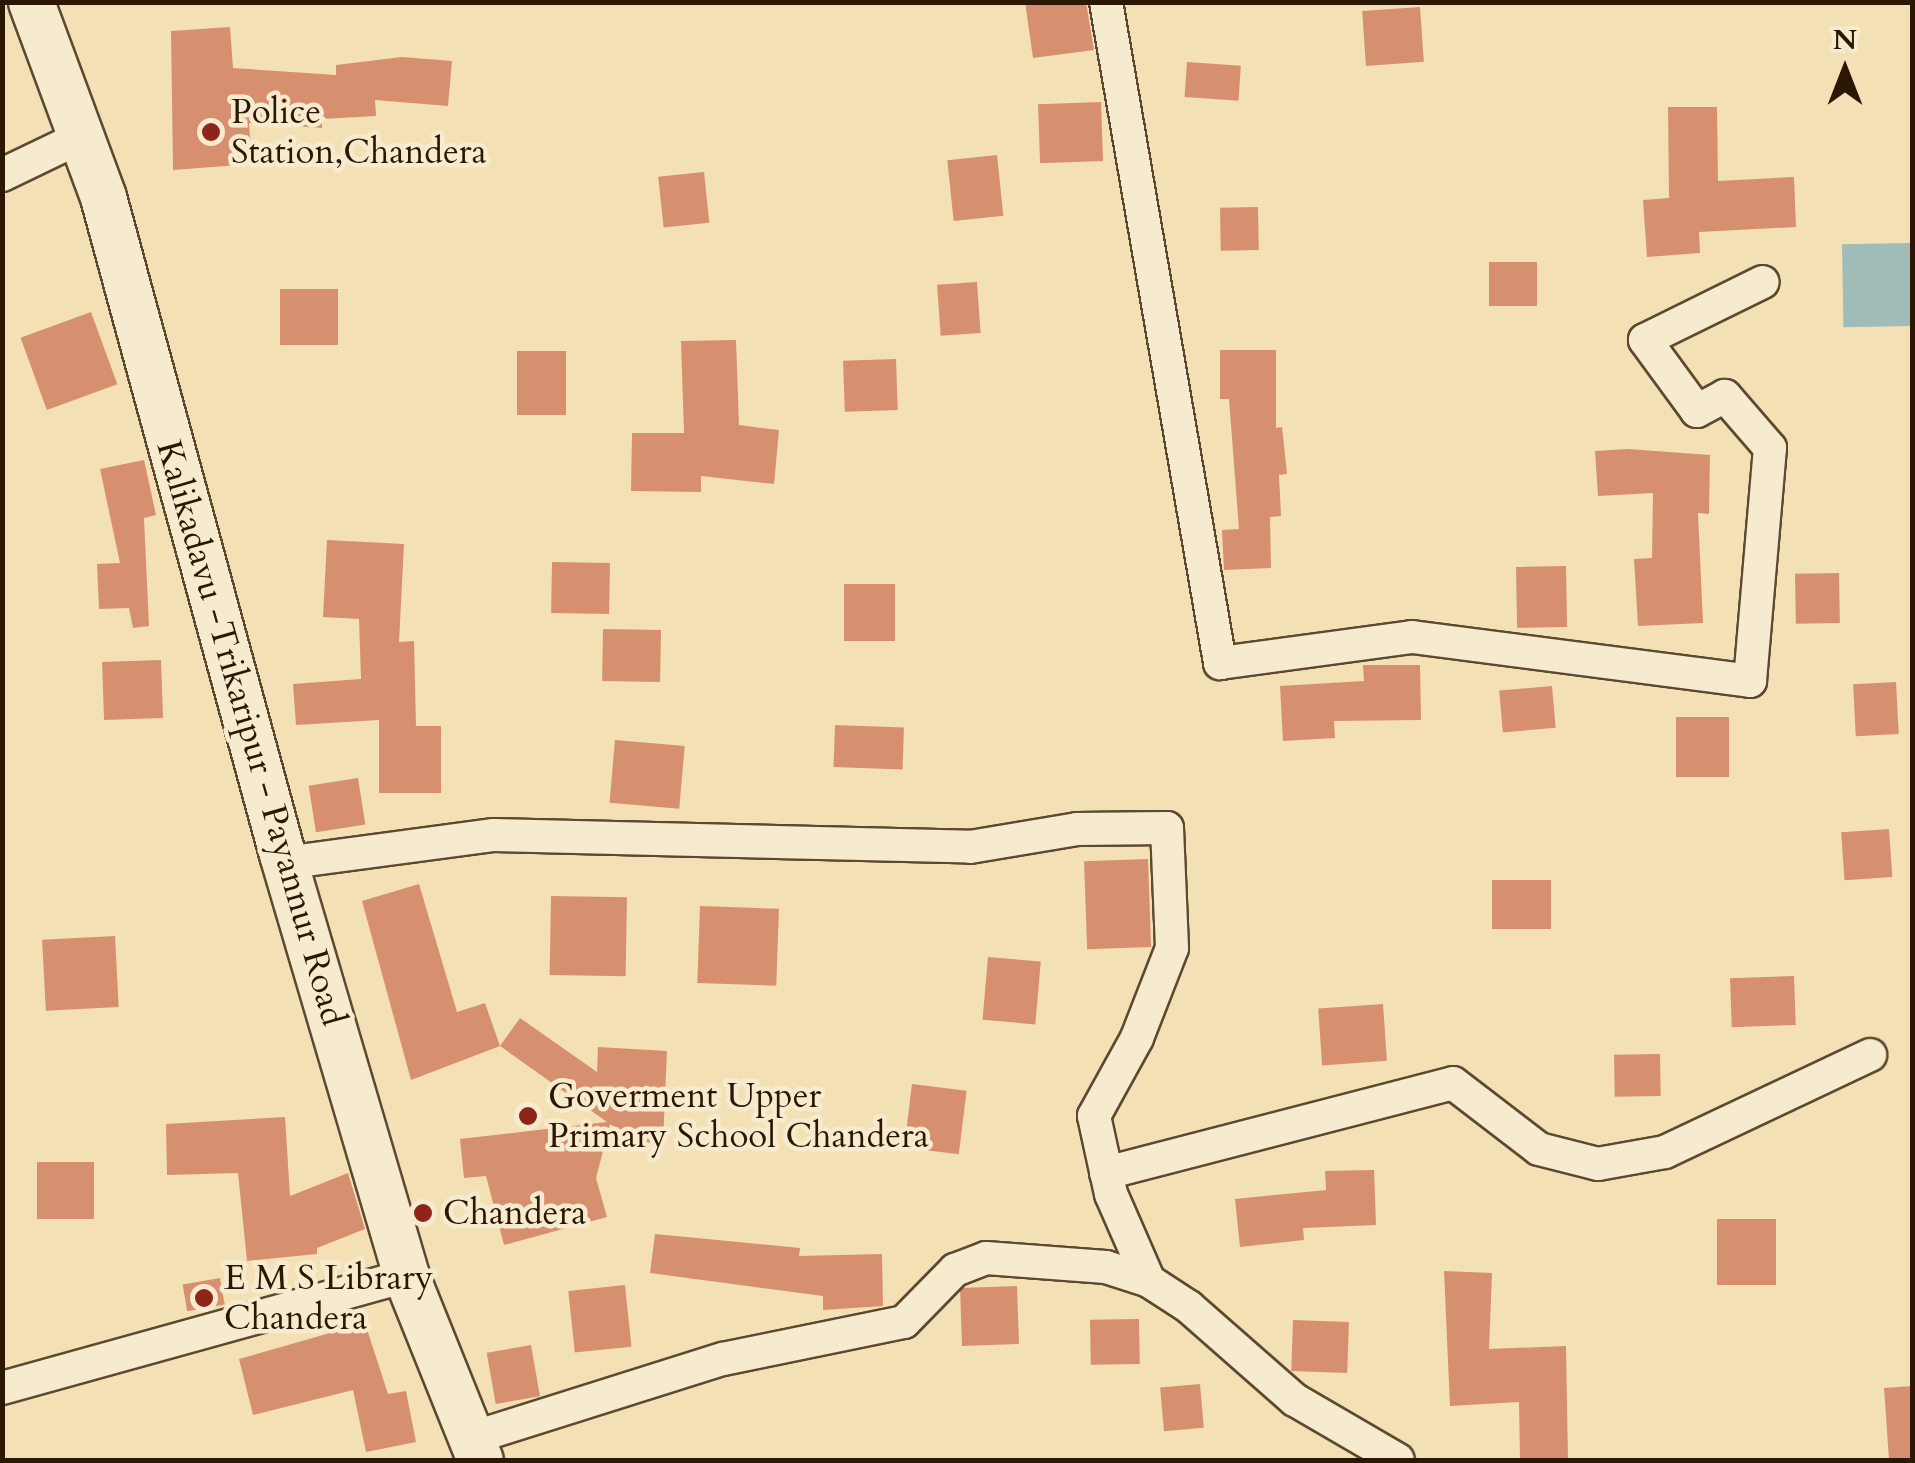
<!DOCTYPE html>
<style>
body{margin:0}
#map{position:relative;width:1915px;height:1463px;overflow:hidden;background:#f3e0b5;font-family:Cardo,serif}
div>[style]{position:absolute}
.water>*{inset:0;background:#a0bbb8;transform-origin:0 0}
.building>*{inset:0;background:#d7906f;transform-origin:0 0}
.roads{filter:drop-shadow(2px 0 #5d4930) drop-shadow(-2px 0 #5d4930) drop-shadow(0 2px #5d4930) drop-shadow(0 -2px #5d4930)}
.street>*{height:32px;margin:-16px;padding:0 16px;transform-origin:16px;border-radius:16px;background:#f7ebcf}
.secondary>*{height:45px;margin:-22.5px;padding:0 22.5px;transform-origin:22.5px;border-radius:22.5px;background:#f7ebcf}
.dots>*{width:28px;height:28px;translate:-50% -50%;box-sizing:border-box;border:5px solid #f7ebcf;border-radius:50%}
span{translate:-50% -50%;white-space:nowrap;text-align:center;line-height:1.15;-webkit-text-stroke:9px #f7ebcf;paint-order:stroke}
.poi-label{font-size:35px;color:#2b1703}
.left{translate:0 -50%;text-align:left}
.street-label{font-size:35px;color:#2b1703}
.frame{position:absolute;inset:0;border:5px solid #2b1703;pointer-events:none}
.north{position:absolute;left:1795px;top:20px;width:100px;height:100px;-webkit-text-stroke:8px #f7ebcf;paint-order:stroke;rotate:0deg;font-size:28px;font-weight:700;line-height:40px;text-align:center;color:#2b1703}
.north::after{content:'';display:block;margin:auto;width:35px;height:45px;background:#2b1703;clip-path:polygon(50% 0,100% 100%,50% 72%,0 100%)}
</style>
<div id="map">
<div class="water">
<div style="left:1911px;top:243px;width:83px;height:69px;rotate:89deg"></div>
</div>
<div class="building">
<div style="clip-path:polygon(1025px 2px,1086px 2px,1094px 50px,1033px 58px)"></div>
<div style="left:1420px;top:7px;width:55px;height:58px;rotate:86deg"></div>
<div style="clip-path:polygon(230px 27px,233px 68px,336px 75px,336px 65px,402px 57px,452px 61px,448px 106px,375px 100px,376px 116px,322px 119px,322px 128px,249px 123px,252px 164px,173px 170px,171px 31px)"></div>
<div style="left:1187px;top:62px;width:54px;height:35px;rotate:4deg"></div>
<div style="left:1101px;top:102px;width:59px;height:63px;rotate:88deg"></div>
<div style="clip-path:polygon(1668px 107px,1717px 107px,1718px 181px,1794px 177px,1796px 227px,1699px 232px,1700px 253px,1647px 257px,1643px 200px,1669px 198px)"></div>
<div style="left:997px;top:155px;width:61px;height:50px;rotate:84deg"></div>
<div style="left:704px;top:172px;width:51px;height:46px;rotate:84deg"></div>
<div style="left:1258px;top:207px;width:43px;height:38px;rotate:89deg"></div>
<div style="left:1537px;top:262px;width:44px;height:48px;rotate:90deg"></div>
<div style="left:977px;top:282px;width:51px;height:40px;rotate:86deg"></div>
<div style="left:280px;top:289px;width:58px;height:56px"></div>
<div style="left:91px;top:312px;width:77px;height:75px;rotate:70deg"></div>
<div style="clip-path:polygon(736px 340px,739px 425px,779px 430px,774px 484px,701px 476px,701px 492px,631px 491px,632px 433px,684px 433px,681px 341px)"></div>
<div style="clip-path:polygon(1220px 350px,1276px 350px,1276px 428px,1282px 427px,1287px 474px,1279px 475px,1281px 516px,1270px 517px,1271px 568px,1224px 570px,1222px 530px,1239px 529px,1229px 399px,1220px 399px)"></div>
<div style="left:517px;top:351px;width:49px;height:64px"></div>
<div style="left:896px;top:359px;width:51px;height:53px;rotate:88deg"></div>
<div style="clip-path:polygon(1628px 449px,1710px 455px,1709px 514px,1698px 513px,1703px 623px,1638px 626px,1634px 559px,1652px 558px,1653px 493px,1598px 496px,1595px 451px)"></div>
<div style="clip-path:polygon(144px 460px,156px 515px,144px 518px,149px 626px,133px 628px,129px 608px,99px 609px,97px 564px,120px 563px,100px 469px)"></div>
<div style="clip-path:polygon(327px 540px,404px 544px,399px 642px,414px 641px,416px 726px,441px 726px,441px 793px,379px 793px,379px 720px,296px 725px,293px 684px,361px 679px,359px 619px,323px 617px)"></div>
<div style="left:552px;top:562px;width:58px;height:51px;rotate:1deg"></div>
<div style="left:1566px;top:566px;width:61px;height:50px;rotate:89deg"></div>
<div style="left:1839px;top:573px;width:50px;height:44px;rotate:89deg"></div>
<div style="left:844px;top:584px;width:51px;height:57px"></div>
<div style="left:603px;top:629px;width:58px;height:52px;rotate:1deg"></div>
<div style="left:161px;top:660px;width:58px;height:59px;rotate:88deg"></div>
<div style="clip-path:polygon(1363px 665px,1420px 665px,1421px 720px,1334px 721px,1335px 738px,1283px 741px,1280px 686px,1364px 681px)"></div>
<div style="left:1896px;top:682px;width:52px;height:43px;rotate:87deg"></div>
<div style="left:1552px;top:686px;width:42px;height:53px;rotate:85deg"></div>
<div style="left:1676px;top:717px;width:53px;height:60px"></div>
<div style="left:835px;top:725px;width:69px;height:42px;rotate:2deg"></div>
<div style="left:615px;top:740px;width:70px;height:63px;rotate:5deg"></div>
<div style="left:358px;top:778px;width:47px;height:50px;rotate:81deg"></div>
<div style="left:1889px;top:829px;width:48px;height:48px;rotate:86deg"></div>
<div style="left:1148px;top:859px;width:88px;height:64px;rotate:88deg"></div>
<div style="left:1492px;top:880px;width:59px;height:49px"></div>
<div style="clip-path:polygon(419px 884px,457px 1012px,485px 1003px,500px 1046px,411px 1080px,362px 901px)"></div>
<div style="left:551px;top:896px;width:76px;height:79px;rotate:1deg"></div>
<div style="left:700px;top:906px;width:79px;height:77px;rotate:2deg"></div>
<div style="left:115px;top:936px;width:71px;height:73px;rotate:87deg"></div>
<div style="left:988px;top:957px;width:53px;height:63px;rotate:5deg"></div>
<div style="left:1794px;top:976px;width:49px;height:64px;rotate:88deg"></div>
<div style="left:1383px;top:1004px;width:57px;height:65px;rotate:86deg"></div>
<div style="clip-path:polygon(520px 1018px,597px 1072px,598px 1047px,667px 1051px,663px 1143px,636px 1142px,610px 1124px,596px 1178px,607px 1217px,504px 1245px,486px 1176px,464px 1178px,460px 1139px,607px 1122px,500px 1046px)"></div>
<div style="left:1660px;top:1054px;width:42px;height:46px;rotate:89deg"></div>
<div style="left:912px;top:1084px;width:55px;height:64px;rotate:7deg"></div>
<div style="clip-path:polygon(285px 1117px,290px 1196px,348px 1173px,365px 1229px,317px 1248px,317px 1254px,247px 1261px,238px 1173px,167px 1175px,166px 1124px)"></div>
<div style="left:37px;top:1162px;width:57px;height:57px"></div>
<div style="clip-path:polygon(1374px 1170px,1376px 1225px,1303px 1228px,1304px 1240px,1240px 1247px,1235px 1199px,1326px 1190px,1325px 1171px)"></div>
<div style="left:1717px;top:1219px;width:59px;height:66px"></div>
<div style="clip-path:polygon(655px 1234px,800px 1248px,799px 1256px,882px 1254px,883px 1306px,823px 1310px,823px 1296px,650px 1273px)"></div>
<div style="clip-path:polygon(1444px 1271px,1492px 1273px,1489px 1349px,1566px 1346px,1568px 1460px,1520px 1460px,1519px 1402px,1450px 1406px)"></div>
<div style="left:220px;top:1278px;width:27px;height:38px;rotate:80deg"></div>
<div style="left:625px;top:1285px;width:62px;height:57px;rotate:84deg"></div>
<div style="left:1017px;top:1286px;width:58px;height:57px;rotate:88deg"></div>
<div style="left:1139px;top:1319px;width:45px;height:49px;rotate:89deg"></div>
<div style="left:1293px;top:1320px;width:56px;height:51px;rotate:2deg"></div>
<div style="clip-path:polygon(365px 1323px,388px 1394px,406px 1391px,416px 1442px,366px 1452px,353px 1390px,253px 1415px,239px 1359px)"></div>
<div style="left:531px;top:1345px;width:52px;height:45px;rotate:80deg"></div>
<div style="left:1200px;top:1384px;width:44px;height:40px;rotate:85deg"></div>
<div style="clip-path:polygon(1912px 1386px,1912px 1460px,1889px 1460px,1884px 1388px)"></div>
</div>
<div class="roads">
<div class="street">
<div style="left:1106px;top:2px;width:671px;rotate:80.21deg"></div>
<div style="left:1220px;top:663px;width:194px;rotate:-7.7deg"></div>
<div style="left:1412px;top:637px;width:341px;rotate:7.4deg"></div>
<div style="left:1750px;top:681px;width:234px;rotate:-85.1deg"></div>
<div style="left:1770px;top:448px;width:69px;rotate:-130.9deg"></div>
<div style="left:1725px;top:396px;width:32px;rotate:152deg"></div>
<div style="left:1697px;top:411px;width:88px;rotate:-126.2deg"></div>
<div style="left:1645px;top:340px;width:131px;rotate:-26.2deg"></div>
<div style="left:2px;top:175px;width:88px;rotate:-25.7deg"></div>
<div style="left:284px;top:863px;width:212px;rotate:-7.6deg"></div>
<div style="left:494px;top:835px;width:476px;rotate:1.4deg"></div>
<div style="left:970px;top:847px;width:109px;rotate:-9.5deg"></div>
<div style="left:1077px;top:829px;width:90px;rotate:-0.6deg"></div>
<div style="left:1167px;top:828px;width:120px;rotate:87.6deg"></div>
<div style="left:1172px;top:948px;width:97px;rotate:111.3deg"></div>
<div style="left:1137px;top:1038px;width:89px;rotate:118.9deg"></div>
<div style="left:1094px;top:1116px;width:80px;rotate:77.7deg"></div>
<div style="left:1111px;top:1194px;width:95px;rotate:66.4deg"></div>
<div style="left:1106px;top:1173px;width:358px;rotate:-14.5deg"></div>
<div style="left:1453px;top:1083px;width:108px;rotate:37.5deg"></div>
<div style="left:1539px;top:1149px;width:61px;rotate:14.3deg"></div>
<div style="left:1598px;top:1164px;width:68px;rotate:-10.2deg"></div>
<div style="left:1665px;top:1152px;width:227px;rotate:-25.3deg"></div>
<div style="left:2px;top:1388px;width:419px;rotate:-15.5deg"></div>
<div style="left:472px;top:1438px;width:263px;rotate:-17.5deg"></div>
<div style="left:723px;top:1359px;width:185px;rotate:-11.6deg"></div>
<div style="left:904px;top:1322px;width:73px;rotate:-45.6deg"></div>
<div style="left:955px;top:1270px;width:33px;rotate:-21deg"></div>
<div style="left:986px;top:1258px;width:120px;rotate:4.3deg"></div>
<div style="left:1106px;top:1267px;width:45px;rotate:18deg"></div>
<div style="left:1149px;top:1281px;width:48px;rotate:33deg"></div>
<div style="left:1189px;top:1307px;width:141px;rotate:41.3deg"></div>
<div style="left:1295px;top:1400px;width:119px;rotate:30.2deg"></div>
</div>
<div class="secondary">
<div style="left:31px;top:2px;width:208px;rotate:69.7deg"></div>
<div style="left:103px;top:197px;width:681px;rotate:74.76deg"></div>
<div style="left:282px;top:854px;width:440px;rotate:73.6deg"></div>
<div style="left:406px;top:1276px;width:198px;rotate:68.1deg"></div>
</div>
</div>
<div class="dots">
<div style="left:211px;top:132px;background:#8f2418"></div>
<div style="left:528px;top:1116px;background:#8f2418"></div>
<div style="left:423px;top:1213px;background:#8f2418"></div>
<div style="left:204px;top:1298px;background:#8f2418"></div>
</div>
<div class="poi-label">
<span class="left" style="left:231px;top:132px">Police<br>Station,Chandera</span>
<span class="left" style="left:548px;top:1116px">Goverment Upper<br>Primary School Chandera</span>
<span class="left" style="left:443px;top:1213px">Chandera</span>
<span class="left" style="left:224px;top:1298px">E M S Library<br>Chandera</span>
</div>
<div class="street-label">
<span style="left:251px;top:733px;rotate:74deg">Kalikadavu -Trikaripur - Payannur Road</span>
</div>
<div class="frame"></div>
<div class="north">N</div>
</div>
